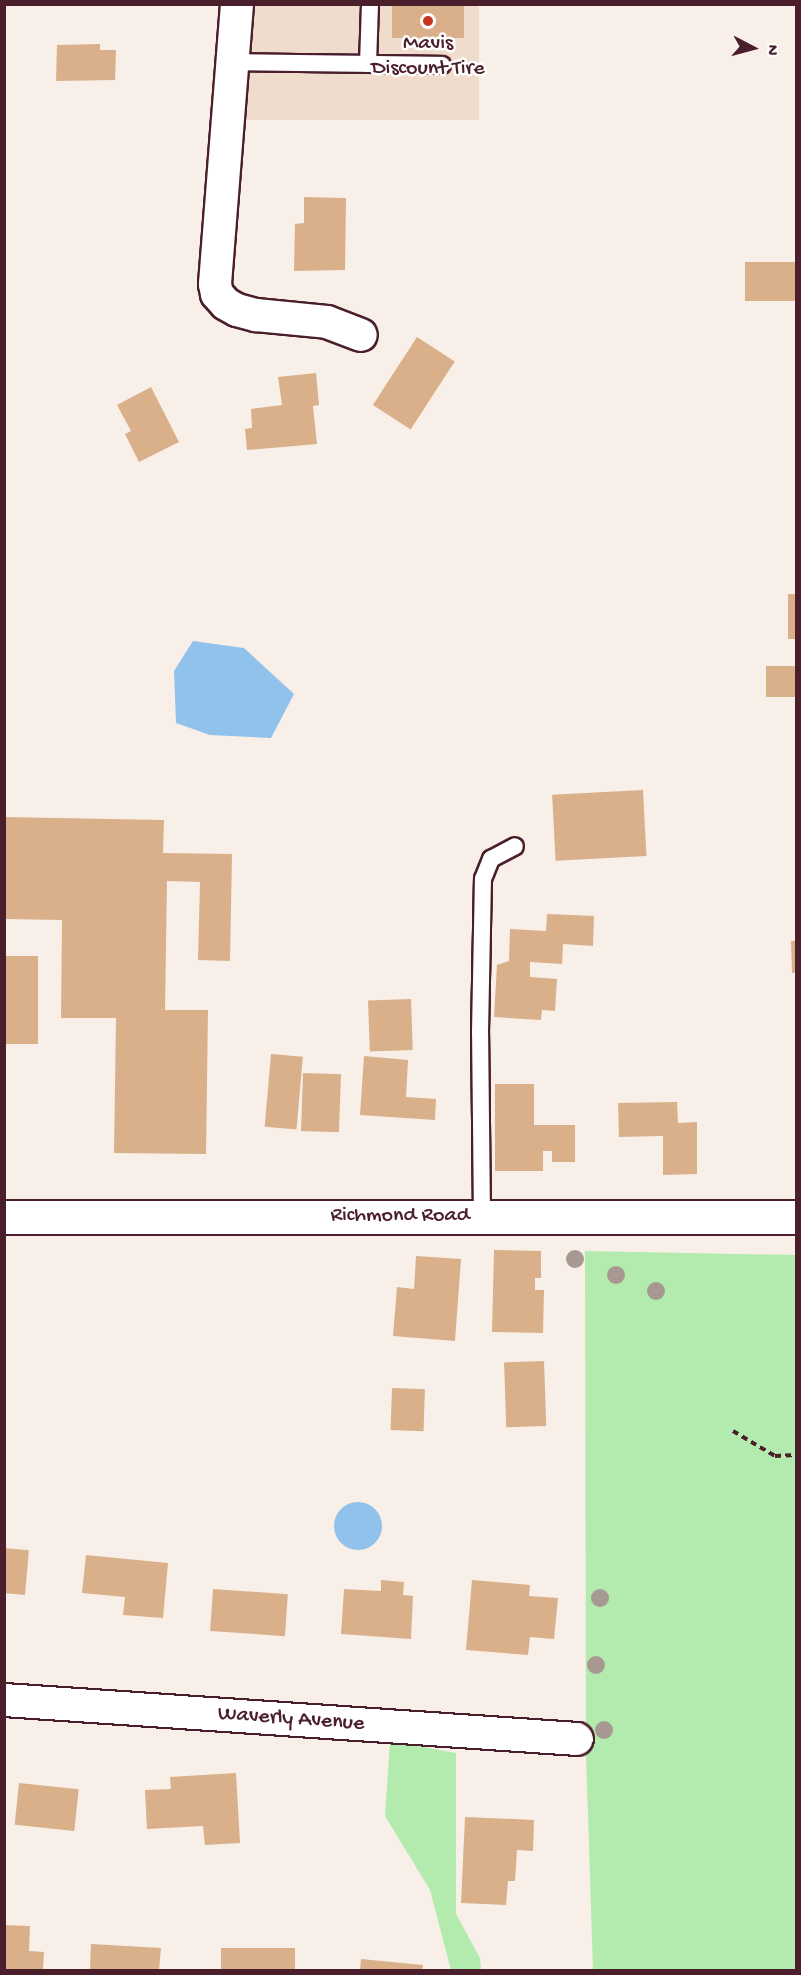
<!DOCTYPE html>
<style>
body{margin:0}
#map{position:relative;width:801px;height:1975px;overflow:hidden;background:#f8efe8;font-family:"Gochi Hand",sans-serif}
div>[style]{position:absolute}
.built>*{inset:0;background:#efdccc;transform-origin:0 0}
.green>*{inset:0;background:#b3ebae}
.water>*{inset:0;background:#90c2ec}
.round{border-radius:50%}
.building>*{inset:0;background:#dab08b;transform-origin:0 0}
.path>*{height:4px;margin-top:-2px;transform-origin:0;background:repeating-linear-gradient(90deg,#4a1f2b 0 6px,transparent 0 10.5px)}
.roads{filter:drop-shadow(2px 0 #4a1f2b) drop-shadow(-2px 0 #4a1f2b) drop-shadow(0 2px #4a1f2b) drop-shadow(0 -2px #4a1f2b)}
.service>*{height:16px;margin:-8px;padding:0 8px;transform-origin:8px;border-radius:8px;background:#fff}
.minor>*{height:32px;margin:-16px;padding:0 16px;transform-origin:16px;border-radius:16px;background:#fff}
.tertiary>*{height:33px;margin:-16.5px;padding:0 16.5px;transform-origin:16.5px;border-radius:16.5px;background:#fff}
.trees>*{width:18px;height:18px;margin:-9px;border-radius:50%;background:#a79992}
.dots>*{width:16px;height:16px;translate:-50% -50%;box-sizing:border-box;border:3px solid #fff;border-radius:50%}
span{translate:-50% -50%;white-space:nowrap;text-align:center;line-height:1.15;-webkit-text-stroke:5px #fff;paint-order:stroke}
.poi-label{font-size:22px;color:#4a1f2b}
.street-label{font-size:22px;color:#4a1f2b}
.frame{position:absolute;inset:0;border:6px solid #4a1f2b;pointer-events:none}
.north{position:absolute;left:723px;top:18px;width:60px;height:60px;-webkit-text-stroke:4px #fff;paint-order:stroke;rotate:96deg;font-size:16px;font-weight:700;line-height:24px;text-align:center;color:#4a1f2b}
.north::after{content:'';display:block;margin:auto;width:21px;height:27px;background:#4a1f2b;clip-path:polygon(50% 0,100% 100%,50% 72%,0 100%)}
</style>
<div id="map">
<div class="built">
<div style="left:244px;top:5px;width:235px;height:115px"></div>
</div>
<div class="green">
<div style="clip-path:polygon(585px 1251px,796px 1255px,796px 1970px,593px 1970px,586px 1754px)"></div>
<div style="clip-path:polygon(390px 1741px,456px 1753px,456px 1914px,480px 1958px,481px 1970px,451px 1970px,430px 1890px,385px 1816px)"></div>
</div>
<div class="water">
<div style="clip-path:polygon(193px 641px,244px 648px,294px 694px,271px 738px,210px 735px,176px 723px,174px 671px)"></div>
<div class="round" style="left:334px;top:1502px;width:48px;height:48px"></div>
</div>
<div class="building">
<div style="left:392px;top:4px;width:72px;height:34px"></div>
<div style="clip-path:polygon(100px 44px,100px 50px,116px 50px,115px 80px,56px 81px,57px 45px)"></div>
<div style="clip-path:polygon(304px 197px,346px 198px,345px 270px,294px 271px,295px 224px,304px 223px)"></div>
<div style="left:745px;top:262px;width:51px;height:39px"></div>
<div style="left:417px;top:337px;width:45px;height:81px;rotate:33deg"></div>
<div style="clip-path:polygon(316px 373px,319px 405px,313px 406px,317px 444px,247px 450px,245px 429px,252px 428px,251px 409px,282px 405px,278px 377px)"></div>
<div style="clip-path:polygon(151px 387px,179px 442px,139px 462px,125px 434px,131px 431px,117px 405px)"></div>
<div style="left:788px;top:594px;width:8px;height:45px"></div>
<div style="left:766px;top:666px;width:30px;height:31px"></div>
<div style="left:643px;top:790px;width:66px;height:91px;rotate:87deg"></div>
<div style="clip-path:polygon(4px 817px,164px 820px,163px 853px,232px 854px,230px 961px,198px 960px,200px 882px,167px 881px,165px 1010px,208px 1010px,206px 1154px,114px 1153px,116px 1018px,61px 1018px,62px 920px,4px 919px)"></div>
<div style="clip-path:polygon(547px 914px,594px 916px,593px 946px,563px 944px,562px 964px,530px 962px,530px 977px,557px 979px,555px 1011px,542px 1010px,541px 1020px,494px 1017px,497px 965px,509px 961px,510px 929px,546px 931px)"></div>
<div style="clip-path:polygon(791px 941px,796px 941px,796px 973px,792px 973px)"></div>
<div style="left:4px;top:956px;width:34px;height:88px"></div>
<div style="left:411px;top:999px;width:51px;height:43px;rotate:88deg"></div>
<div style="left:271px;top:1054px;width:32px;height:73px;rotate:5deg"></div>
<div style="clip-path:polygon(364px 1056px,408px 1060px,406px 1097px,436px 1099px,435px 1120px,360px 1115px)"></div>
<div style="left:303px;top:1073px;width:38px;height:58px;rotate:2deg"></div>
<div style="clip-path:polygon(495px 1084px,534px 1084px,534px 1125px,575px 1125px,575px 1162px,552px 1162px,552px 1151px,543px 1151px,543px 1171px,495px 1171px)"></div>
<div style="clip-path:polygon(677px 1102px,678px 1123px,697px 1122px,697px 1174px,663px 1175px,663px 1136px,619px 1137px,618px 1103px)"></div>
<div style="clip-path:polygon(494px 1250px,541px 1251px,541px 1278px,535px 1278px,535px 1290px,544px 1290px,543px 1333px,492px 1332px)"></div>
<div style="clip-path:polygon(416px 1256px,461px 1259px,455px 1341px,393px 1336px,397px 1287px,414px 1289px)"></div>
<div style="left:544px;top:1361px;width:65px;height:40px;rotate:88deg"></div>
<div style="left:392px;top:1388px;width:33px;height:42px;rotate:2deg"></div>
<div style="left:4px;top:1548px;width:25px;height:45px;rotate:5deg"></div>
<div style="clip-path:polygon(86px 1555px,168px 1563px,163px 1618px,123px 1615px,125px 1597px,82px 1593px)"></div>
<div style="clip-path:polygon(381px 1580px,404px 1582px,403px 1595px,413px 1596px,411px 1639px,341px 1634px,344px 1589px,381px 1591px)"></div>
<div style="clip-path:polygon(472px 1580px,530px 1585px,529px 1596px,558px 1598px,554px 1639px,530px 1637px,528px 1655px,466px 1650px)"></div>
<div style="left:213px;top:1589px;width:75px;height:42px;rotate:4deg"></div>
<div style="clip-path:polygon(236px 1773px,240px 1843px,205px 1845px,203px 1826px,147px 1829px,145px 1790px,171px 1789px,170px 1777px)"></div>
<div style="left:19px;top:1783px;width:60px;height:42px;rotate:6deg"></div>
<div style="clip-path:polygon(465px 1817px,534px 1820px,533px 1851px,517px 1850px,515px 1881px,508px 1881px,506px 1905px,461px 1903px)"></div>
<div style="clip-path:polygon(4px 1925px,30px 1926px,29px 1951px,44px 1952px,43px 1970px,4px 1970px)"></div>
<div style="clip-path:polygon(91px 1944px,161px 1948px,159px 1970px,90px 1970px)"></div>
<div style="left:295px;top:1948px;width:22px;height:74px;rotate:90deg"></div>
<div style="clip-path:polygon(361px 1959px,423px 1965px,422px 1970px,360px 1970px)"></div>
</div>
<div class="path">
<div style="left:733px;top:1431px;width:49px;rotate:30.8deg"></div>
<div style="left:775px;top:1456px;width:21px;rotate:-3deg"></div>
</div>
<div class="roads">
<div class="service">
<div style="left:231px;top:62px;width:211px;rotate:0.8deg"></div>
<div style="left:368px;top:64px;width:60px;rotate:-88.1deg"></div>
<div style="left:482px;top:1217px;width:184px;rotate:-90.6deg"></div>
<div style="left:480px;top:1033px;width:154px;rotate:-88.9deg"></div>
<div style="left:483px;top:879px;width:22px;rotate:-68deg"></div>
<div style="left:491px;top:859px;width:27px;rotate:-28deg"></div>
</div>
<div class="minor">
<div style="left:237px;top:4px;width:281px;rotate:94.5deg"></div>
<div style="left:215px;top:284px;width:10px;rotate:79deg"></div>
<div style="left:217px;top:294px;width:13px;rotate:48deg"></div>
<div style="left:226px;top:304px;width:13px;rotate:29deg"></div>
<div style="left:237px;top:310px;width:20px;rotate:15deg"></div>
<div style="left:256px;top:315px;width:71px;rotate:5.6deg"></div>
<div style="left:327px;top:322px;width:36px;rotate:21deg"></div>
<div style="left:4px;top:1700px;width:574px;rotate:3.89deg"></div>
</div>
<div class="tertiary">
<div style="left:4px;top:1217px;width:792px"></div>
</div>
</div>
<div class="trees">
<div style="left:575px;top:1259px"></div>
<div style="left:616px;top:1275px"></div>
<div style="left:656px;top:1291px"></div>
<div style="left:600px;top:1598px"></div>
<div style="left:596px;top:1665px"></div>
<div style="left:604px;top:1730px"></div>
</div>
<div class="dots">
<div style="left:428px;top:21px;background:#c8321e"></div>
</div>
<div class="poi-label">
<span style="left:428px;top:57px">Mavis<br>Discount Tire</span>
</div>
<div class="street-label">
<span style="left:400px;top:1217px">Richmond Road</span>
<span style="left:291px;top:1720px;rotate:4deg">Waverly Avenue</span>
</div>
<div class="frame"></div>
<div class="north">N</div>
</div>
